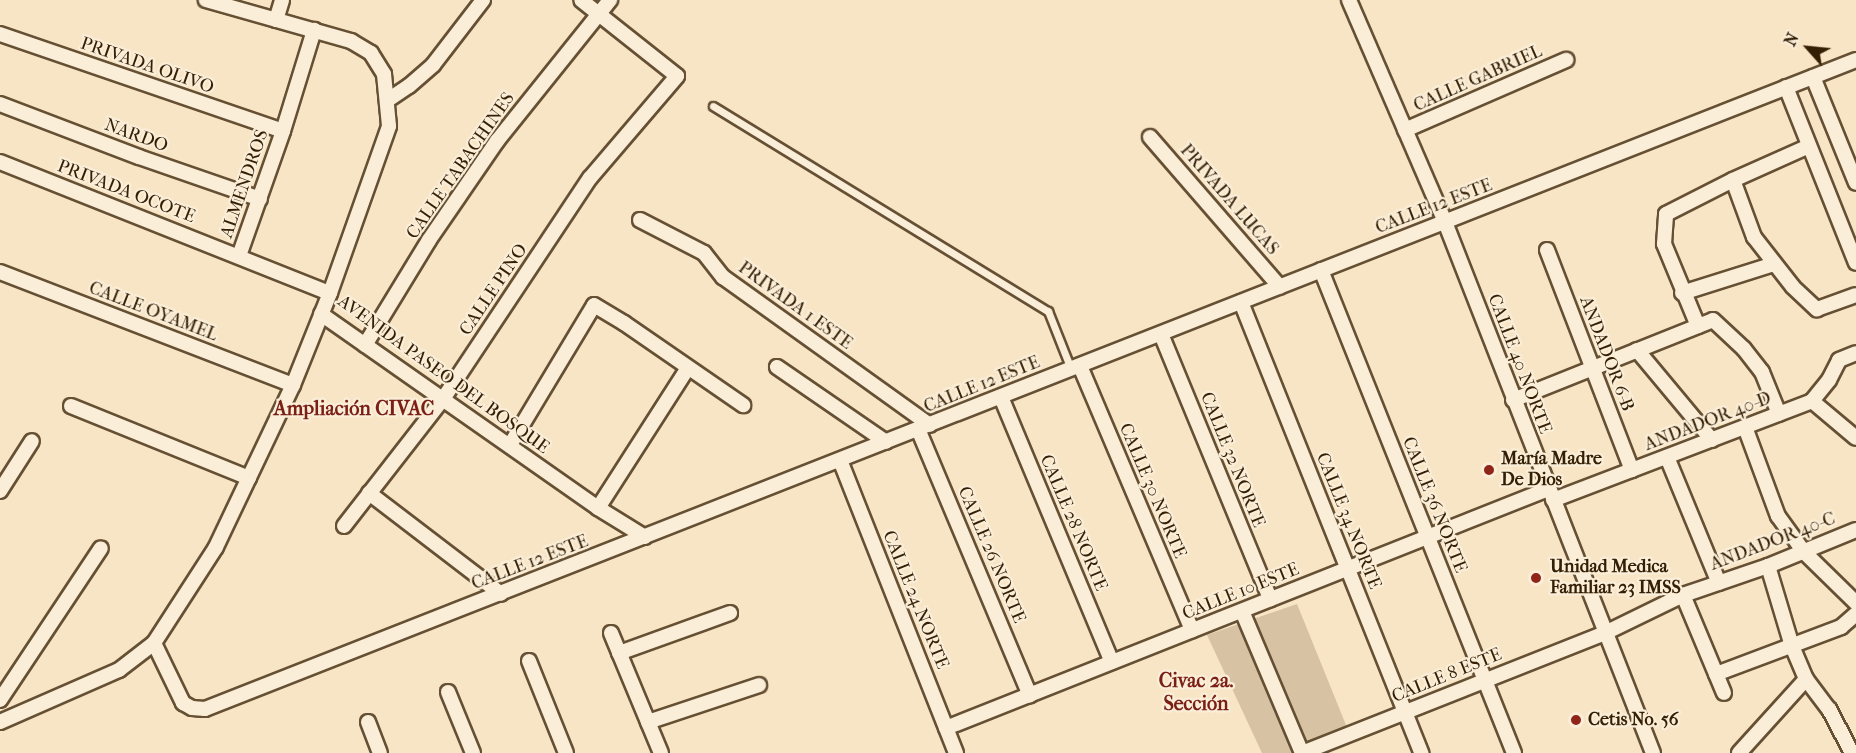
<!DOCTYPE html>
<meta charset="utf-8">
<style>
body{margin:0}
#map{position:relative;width:1856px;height:753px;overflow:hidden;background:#f8e5c5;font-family:"IM FELL French Canon",serif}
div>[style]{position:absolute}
.green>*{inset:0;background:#d7c3a4}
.roads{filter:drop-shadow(2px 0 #665034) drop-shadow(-2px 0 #665034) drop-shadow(0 2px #665034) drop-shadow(0 -2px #665034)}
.lane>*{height:7px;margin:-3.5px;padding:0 3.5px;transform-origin:3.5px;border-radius:3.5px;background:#faeed9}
.street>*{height:14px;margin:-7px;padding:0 7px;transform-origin:7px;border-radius:7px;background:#faeed9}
.dots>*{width:16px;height:16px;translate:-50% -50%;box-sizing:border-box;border:3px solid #faeed9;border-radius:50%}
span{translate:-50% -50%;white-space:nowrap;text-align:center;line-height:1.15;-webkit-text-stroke:4.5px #faeed9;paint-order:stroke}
.street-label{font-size:18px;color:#351f04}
.poi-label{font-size:18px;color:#351f04;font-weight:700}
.left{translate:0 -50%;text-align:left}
.neighbourhood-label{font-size:20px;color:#7a1f14;font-weight:700}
.north{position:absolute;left:1778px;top:18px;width:60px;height:60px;-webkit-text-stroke:4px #faeed9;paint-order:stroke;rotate:297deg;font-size:16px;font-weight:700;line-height:24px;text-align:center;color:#351f04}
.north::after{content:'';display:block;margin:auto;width:21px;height:27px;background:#351f04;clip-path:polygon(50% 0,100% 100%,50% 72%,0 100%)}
</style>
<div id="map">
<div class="green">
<div style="clip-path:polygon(1297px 604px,1348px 730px,1292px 753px,1262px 753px,1207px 635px)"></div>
</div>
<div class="roads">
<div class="lane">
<div style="left:713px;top:106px;width:393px;rotate:31.5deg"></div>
<div style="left:1048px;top:311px;width:62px;rotate:68.4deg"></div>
</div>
<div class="street">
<div style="left:1349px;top:0;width:242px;rotate:66.6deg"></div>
<div style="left:1445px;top:222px;width:570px;rotate:68.61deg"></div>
<div style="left:276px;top:20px;width:21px;rotate:-73deg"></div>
<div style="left:0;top:34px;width:299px;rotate:18.9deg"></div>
<div style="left:1813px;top:77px;width:114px;rotate:67.9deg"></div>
<div style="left:1786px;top:87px;width:189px;rotate:68.3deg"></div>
<div style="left:388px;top:100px;width:25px;rotate:-34deg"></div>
<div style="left:409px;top:86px;width:32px;rotate:-41deg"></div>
<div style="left:433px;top:65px;width:82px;rotate:-52.4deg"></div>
<div style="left:0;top:104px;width:149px;rotate:20.9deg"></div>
<div style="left:139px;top:157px;width:128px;rotate:19.1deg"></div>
<div style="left:1405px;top:130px;width:176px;rotate:-23.5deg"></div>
<div style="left:1150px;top:137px;width:198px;rotate:49.1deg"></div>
<div style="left:0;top:162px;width:355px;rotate:21.7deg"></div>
<div style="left:1733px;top:180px;width:61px;rotate:69.8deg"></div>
<div style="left:1754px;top:237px;width:63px;rotate:52deg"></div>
<div style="left:1793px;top:287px;width:33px;rotate:43deg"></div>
<div style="left:1817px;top:309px;width:41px;rotate:-19.7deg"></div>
<div style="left:640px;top:220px;width:72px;rotate:27.3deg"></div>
<div style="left:704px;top:253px;width:31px;rotate:52deg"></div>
<div style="left:723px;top:277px;width:254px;rotate:35.6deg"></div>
<div style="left:1547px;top:250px;width:236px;rotate:68.9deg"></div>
<div style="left:239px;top:256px;width:133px;rotate:-70.6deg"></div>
<div style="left:283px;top:131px;width:106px;rotate:-72.9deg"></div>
<div style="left:1321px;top:270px;width:520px;rotate:68.22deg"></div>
<div style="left:0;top:272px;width:314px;rotate:21.1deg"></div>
<div style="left:1682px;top:293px;width:96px;rotate:-17.5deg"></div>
<div style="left:1241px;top:302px;width:486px;rotate:68.2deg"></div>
<div style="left:321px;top:314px;width:338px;rotate:35deg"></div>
<div style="left:598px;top:508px;width:55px;rotate:31.7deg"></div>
<div style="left:1698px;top:326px;width:89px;rotate:-112.5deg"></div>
<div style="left:1664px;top:244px;width:30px;rotate:-86deg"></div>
<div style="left:1666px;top:214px;width:75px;rotate:-26.9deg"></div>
<div style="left:1733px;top:180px;width:83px;rotate:-24.1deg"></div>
<div style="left:1161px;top:334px;width:287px;rotate:67.6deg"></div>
<div style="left:365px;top:345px;width:123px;rotate:-58.6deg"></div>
<div style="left:429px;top:240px;width:120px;rotate:-55.5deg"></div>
<div style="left:497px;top:141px;width:181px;rotate:-51.3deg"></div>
<div style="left:1637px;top:350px;width:117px;rotate:50.2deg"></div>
<div style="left:1080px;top:366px;width:287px;rotate:67deg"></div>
<div style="left:777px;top:367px;width:132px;rotate:34.5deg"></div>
<div style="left:1001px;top:397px;width:287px;rotate:67.3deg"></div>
<div style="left:1513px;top:400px;width:215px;rotate:-21.8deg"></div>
<div style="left:1713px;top:320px;width:42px;rotate:43.1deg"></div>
<div style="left:1744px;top:349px;width:29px;rotate:52deg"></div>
<div style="left:1762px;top:372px;width:45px;rotate:68deg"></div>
<div style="left:1812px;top:401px;width:57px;rotate:40.1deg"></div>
<div style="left:71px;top:406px;width:192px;rotate:22deg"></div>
<div style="left:1745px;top:427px;width:95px;rotate:69.7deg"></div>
<div style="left:1778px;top:516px;width:44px;rotate:54.2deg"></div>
<div style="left:1804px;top:552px;width:73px;rotate:44.4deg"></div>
<div style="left:918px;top:429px;width:289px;rotate:67.2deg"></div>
<div style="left:510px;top:445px;width:163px;rotate:-59deg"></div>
<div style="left:594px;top:305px;width:35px;rotate:31deg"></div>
<div style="left:624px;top:323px;width:145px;rotate:34.6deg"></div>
<div style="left:1667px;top:457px;width:136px;rotate:67.6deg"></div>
<div style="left:840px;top:460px;width:315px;rotate:68.4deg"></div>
<div style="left:0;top:491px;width:59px;rotate:-57.4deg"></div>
<div style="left:369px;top:493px;width:166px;rotate:37.4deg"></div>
<div style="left:1553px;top:500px;width:277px;rotate:-20.9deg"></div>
<div style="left:1812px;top:401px;width:27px;rotate:-51deg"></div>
<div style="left:1829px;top:380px;width:22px;rotate:-63deg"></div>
<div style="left:1839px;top:360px;width:18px;rotate:-22deg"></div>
<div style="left:598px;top:508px;width:166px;rotate:-57.3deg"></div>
<div style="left:344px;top:526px;width:161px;rotate:-52.1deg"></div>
<div style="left:443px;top:399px;width:265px;rotate:-56.4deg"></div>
<div style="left:590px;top:178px;width:134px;rotate:-49.5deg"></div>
<div style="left:677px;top:76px;width:122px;rotate:-141.6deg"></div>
<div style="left:1768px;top:566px;width:84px;rotate:73.3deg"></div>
<div style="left:1792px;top:646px;width:36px;rotate:67deg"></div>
<div style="left:1806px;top:679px;width:38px;rotate:53deg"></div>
<div style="left:1829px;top:709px;width:50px;rotate:62.4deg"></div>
<div style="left:1683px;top:595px;width:106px;rotate:67.3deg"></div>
<div style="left:1242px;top:611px;width:154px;rotate:67.1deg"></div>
<div style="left:611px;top:633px;width:130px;rotate:67.4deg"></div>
<div style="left:154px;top:643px;width:67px;rotate:64.2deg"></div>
<div style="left:183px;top:703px;width:10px;rotate:29deg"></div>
<div style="left:192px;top:708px;width:13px;rotate:4deg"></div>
<div style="left:205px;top:709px;width:1774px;rotate:-21.46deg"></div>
<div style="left:619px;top:653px;width:118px;rotate:-19.8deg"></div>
<div style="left:529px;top:661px;width:99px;rotate:68.1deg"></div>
<div style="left:1716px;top:674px;width:134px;rotate:-20.6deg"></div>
<div style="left:1841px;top:627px;width:20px;rotate:-41deg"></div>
<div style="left:448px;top:692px;width:66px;rotate:67.7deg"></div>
<div style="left:0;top:700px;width:182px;rotate:-56.4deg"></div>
<div style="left:0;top:722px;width:130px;rotate:-23.6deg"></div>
<div style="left:119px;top:670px;width:44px;rotate:-37.6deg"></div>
<div style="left:154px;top:643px;width:114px;rotate:-57.1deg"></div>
<div style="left:216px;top:547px;width:179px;rotate:-64.6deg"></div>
<div style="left:293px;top:385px;width:99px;rotate:-68.1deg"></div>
<div style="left:330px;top:293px;width:177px;rotate:-70.5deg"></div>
<div style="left:389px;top:126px;width:52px;rotate:-95.5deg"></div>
<div style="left:384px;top:74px;width:25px;rotate:-122deg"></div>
<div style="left:371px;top:53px;width:23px;rotate:-149deg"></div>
<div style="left:351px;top:41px;width:151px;rotate:-164.2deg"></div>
<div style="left:368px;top:722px;width:33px;rotate:69deg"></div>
<div style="left:648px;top:722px;width:117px;rotate:-18.4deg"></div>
<div style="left:946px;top:728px;width:648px;rotate:-21.65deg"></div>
<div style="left:1302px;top:753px;width:326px;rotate:-21.6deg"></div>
<div style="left:1605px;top:633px;width:87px;rotate:-26deg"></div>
<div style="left:1683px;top:595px;width:90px;rotate:-18.8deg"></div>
<div style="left:1768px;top:566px;width:95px;rotate:-22.2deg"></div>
<div style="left:1739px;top:753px;width:100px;rotate:-47.8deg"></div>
</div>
</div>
<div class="dots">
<div style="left:1489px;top:470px;background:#8f2418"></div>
<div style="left:1536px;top:578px;background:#8f2418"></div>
<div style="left:1576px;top:720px;background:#8f2418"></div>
</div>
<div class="street-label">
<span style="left:147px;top:66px;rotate:19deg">PRIVADA OLIVO</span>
<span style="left:1478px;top:79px;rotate:-24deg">CALLE GABRIEL</span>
<span style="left:136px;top:136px;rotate:20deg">NARDO</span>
<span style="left:461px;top:166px;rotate:-55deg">CALLE TABACHINES</span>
<span style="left:245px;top:184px;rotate:-71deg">ALMENDROS</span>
<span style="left:126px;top:192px;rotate:21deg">PRIVADA OCOTE</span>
<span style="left:1229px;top:200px;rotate:49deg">PRIVADA LUCAS</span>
<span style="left:1434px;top:207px;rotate:-21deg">CALLE 12 ESTE</span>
<span style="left:494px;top:290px;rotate:-56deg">CALLE PINO</span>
<span style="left:795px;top:306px;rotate:36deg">PRIVADA 1 ESTE</span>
<span style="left:153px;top:312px;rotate:21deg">CALLE OYAMEL</span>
<span style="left:1606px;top:354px;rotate:69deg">ANDADOR 6-B</span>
<span style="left:1519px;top:364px;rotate:69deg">CALLE 40 NORTE</span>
<span style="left:443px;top:375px;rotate:36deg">AVENIDA PASEO DEL BOSQUE</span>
<span style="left:982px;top:385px;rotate:-22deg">CALLE 12 ESTE</span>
<span style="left:1708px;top:422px;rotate:-21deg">ANDADOR 40-D</span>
<span style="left:1232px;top:460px;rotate:68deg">CALLE 32 NORTE</span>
<span style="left:1152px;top:491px;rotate:67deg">CALLE 30 NORTE</span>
<span style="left:1434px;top:505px;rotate:68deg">CALLE 36 NORTE</span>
<span style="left:1348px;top:521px;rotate:68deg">CALLE 34 NORTE</span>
<span style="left:1073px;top:523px;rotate:67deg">CALLE 28 NORTE</span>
<span style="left:1773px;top:542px;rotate:-21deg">ANDADOR 40-C</span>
<span style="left:991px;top:555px;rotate:67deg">CALLE 26 NORTE</span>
<span style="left:530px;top:563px;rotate:-21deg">CALLE 12 ESTE</span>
<span style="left:1241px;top:592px;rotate:-22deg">CALLE 10 ESTE</span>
<span style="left:915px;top:600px;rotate:68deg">CALLE 24 NORTE</span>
<span style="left:1447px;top:676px;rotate:-22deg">CALLE 8 ESTE</span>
</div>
<div class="poi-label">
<span class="left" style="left:1501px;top:470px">María Madre<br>De Dios</span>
<span class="left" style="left:1550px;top:578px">Unidad Medica<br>Familiar 23 IMSS</span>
<span class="left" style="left:1588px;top:720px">Cetis No. 56</span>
</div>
<div class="neighbourhood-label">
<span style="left:354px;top:408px">Ampliación CIVAC</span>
<span style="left:1196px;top:692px">Civac 2a.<br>Sección</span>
</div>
<div class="north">N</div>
</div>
